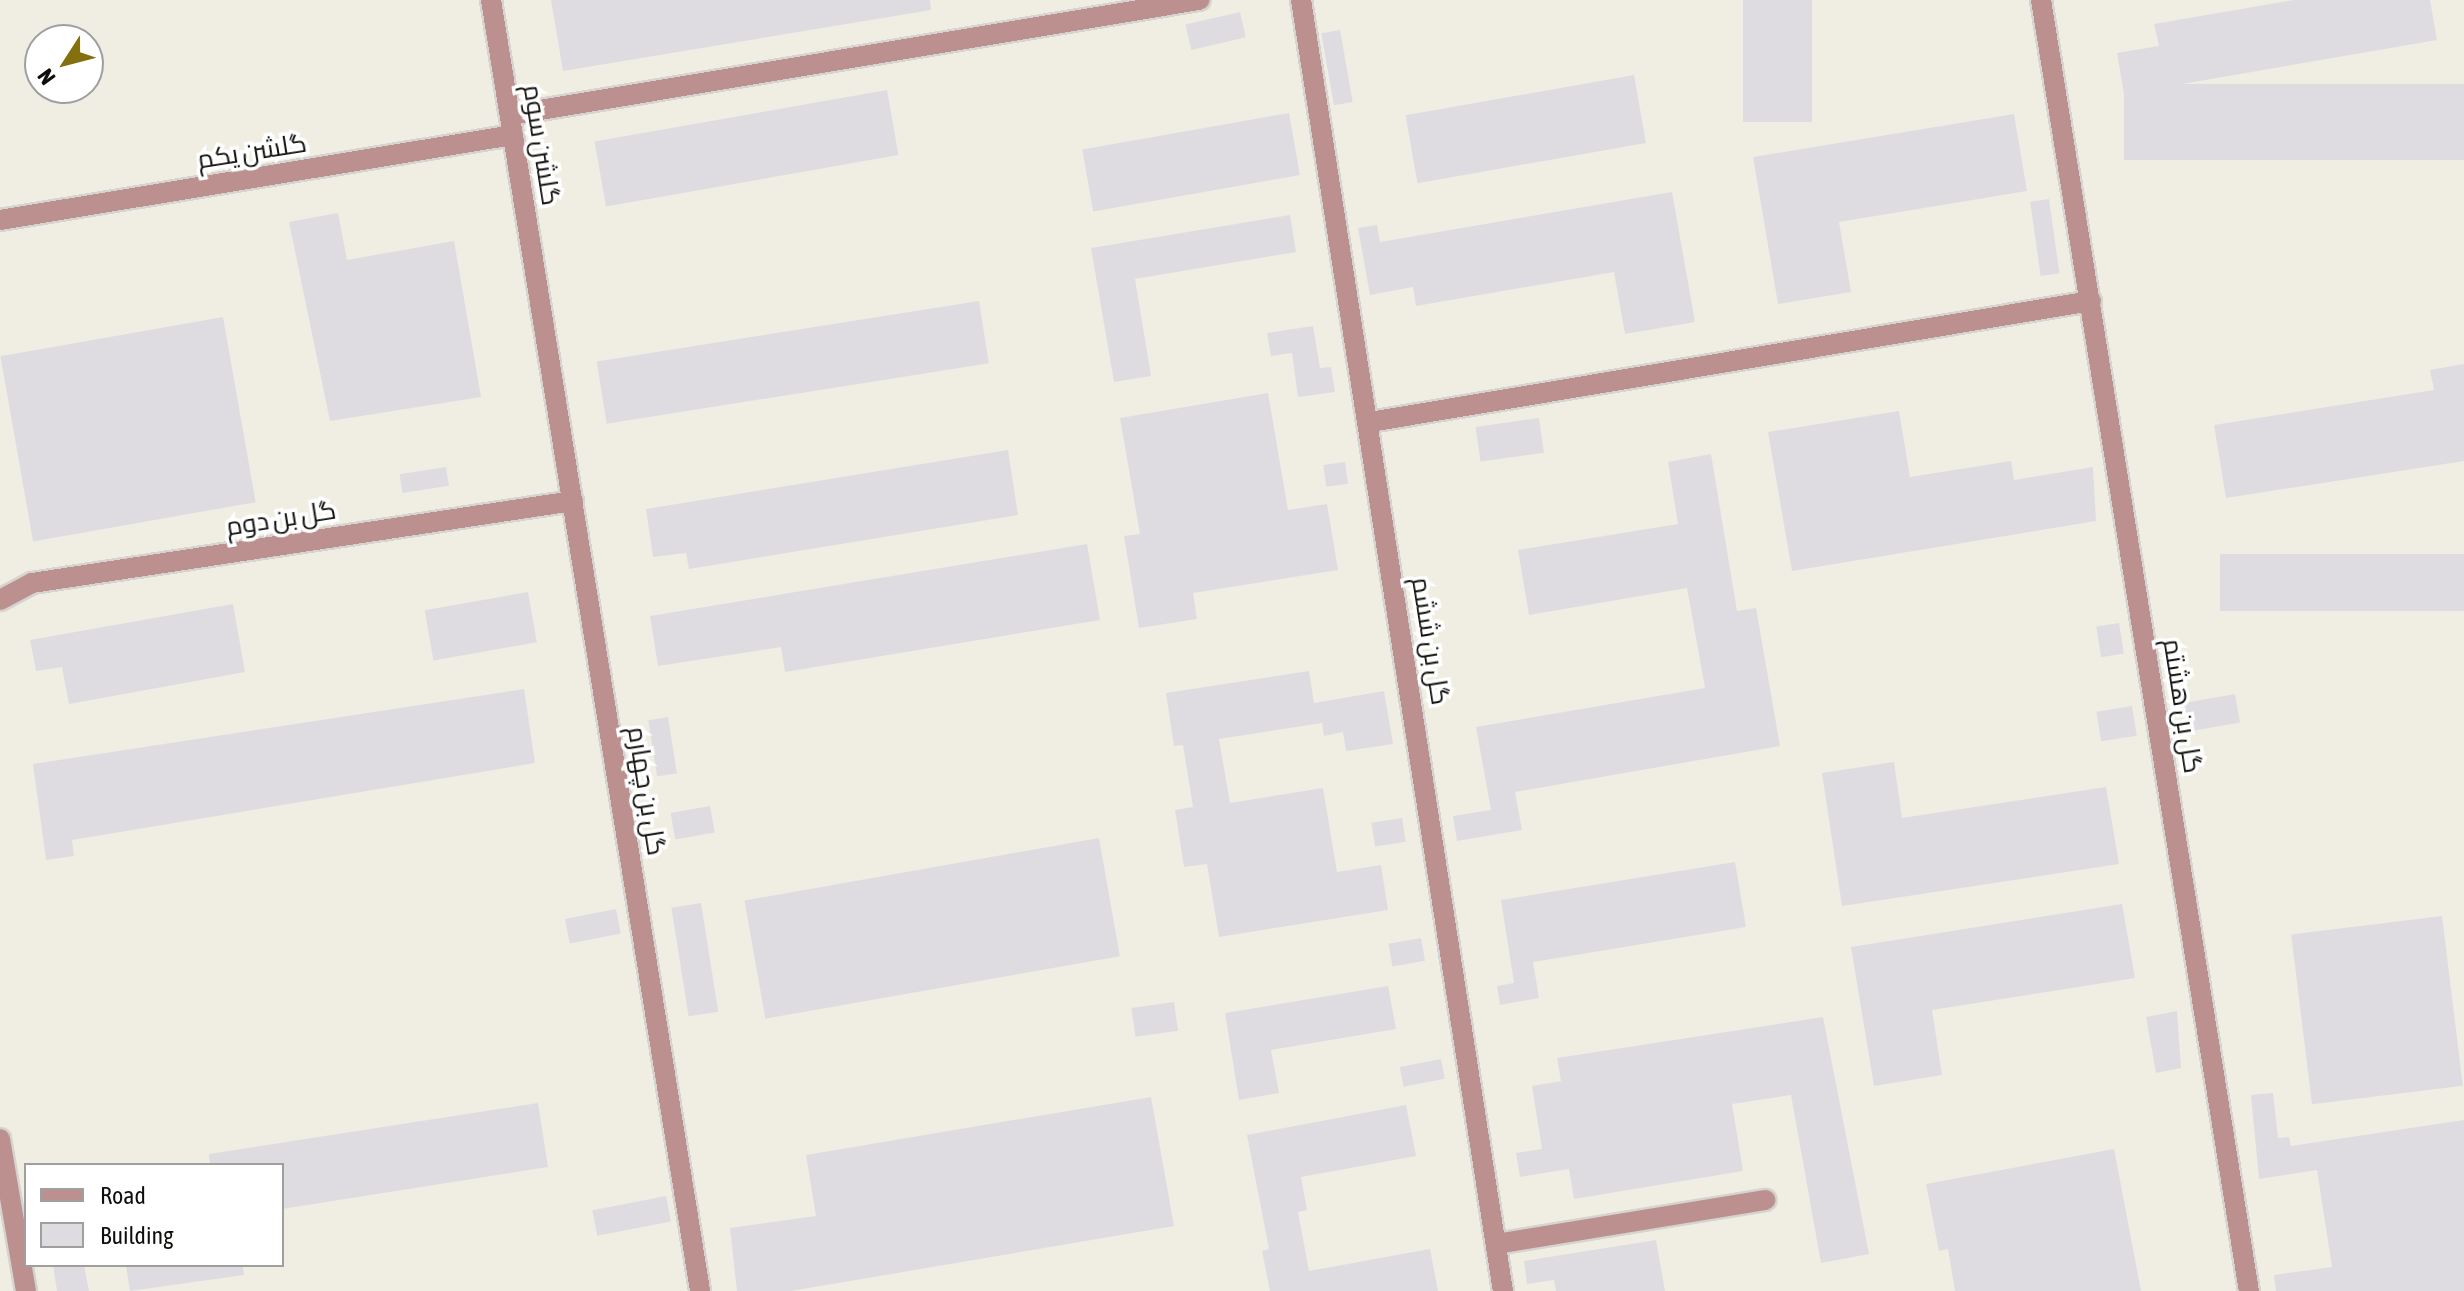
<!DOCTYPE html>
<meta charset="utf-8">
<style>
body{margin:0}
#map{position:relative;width:2464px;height:1291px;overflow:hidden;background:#fbfaf5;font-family:"Asap Condensed",Cairo,sans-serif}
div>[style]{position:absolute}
.built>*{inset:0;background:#f0eee3}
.building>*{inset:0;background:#dedce1;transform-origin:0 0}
.roads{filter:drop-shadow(2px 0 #d5d4d0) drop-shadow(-2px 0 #d5d4d0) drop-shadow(0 2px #d5d4d0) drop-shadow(0 -2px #d5d4d0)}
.street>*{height:20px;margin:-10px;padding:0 10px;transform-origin:10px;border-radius:10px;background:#bb908e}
span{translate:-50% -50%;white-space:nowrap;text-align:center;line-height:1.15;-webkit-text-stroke:7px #fff;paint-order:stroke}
.street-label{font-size:26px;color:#0e0e0c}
.legend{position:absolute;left:24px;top:1163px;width:260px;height:104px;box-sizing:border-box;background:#fff;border:2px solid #9f9f9e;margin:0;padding:10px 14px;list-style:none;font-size:24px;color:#0e0e0c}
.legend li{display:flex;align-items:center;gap:16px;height:40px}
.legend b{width:40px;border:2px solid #9f9f9e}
.north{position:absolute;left:24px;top:24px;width:80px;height:80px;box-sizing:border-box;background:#fff;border:2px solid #9f9f9e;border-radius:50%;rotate:234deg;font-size:22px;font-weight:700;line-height:32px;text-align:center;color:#0e0e0c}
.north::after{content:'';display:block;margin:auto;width:28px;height:36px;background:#857010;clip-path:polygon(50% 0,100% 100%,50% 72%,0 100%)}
</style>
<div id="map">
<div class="built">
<div style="clip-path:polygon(evenodd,0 0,2464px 0,2464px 1291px,0 1291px,0 0,40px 40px,88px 40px,88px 88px,40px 88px,40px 40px,0 0,26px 1165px,282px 1165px,282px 1265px,26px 1265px,26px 1165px)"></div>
</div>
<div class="building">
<div style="clip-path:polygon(551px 0,930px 0,931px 10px,563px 71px)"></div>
<div style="left:1743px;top:0;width:69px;height:122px"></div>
<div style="clip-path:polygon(2294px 0,2430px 0,2437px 40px,2124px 94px,2117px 53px,2159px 46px,2154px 24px)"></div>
<div style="left:1240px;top:12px;width:26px;height:56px;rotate:77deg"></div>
<div style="left:1340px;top:30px;width:73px;height:19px;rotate:80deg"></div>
<div style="left:1634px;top:75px;width:69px;height:232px;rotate:80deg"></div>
<div style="left:2464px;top:84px;width:76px;height:340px;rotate:90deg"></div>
<div style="left:887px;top:90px;width:66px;height:297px;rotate:80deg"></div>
<div style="left:1289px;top:113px;width:63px;height:210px;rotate:80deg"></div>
<div style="clip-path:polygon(2014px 114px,2027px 191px,1839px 222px,1851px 292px,1778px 304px,1753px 157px)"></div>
<div style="clip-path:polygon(1672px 192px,1695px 322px,1625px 334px,1614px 272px,1416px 306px,1413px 287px,1370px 295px,1358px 228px,1377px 225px,1380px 242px)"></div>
<div style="left:2049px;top:199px;width:75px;height:19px;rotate:82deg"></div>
<div style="clip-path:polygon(338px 213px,347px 260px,454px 241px,481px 397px,330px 421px,289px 222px)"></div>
<div style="clip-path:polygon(1290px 215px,1296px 252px,1135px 279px,1151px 376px,1114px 382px,1091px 248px)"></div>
<div style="left:979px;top:301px;width:63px;height:387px;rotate:81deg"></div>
<div style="left:223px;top:317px;width:188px;height:226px;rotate:80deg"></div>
<div style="clip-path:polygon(1313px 326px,1320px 368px,1331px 367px,1335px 392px,1298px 397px,1292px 353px,1271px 356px,1267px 333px)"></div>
<div style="clip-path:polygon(2464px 364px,2464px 461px,2226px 498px,2214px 425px,2434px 390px,2430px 370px)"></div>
<div style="clip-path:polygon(1268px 393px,1288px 510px,1327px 504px,1338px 570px,1193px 593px,1197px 619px,1139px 628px,1124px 536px,1140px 534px,1120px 418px)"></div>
<div style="clip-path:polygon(1899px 411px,1910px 477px,2011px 461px,2014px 480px,2093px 467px,2096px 521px,1792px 571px,1768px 432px)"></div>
<div style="left:1539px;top:418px;width:35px;height:64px;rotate:82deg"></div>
<div style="clip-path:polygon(1008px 450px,1018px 515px,689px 569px,686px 553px,653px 557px,646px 509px)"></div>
<div style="clip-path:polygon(1711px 454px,1737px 611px,1756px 608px,1780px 746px,1515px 792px,1522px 830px,1457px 841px,1453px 816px,1491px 810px,1476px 727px,1705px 688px,1687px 588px,1529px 615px,1518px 550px,1678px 524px,1668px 462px)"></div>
<div style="left:1345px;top:462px;width:22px;height:22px;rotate:82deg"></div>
<div style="left:446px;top:467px;width:19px;height:47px;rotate:81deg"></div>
<div style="clip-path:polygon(1087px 544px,1100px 620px,785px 672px,781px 647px,658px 666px,650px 616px)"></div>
<div style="left:2464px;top:554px;width:57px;height:244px;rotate:90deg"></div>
<div style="left:528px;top:592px;width:51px;height:105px;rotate:80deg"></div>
<div style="clip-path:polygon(233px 604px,245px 672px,69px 704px,62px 667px,36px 671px,30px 640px)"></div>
<div style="left:2119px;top:623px;width:31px;height:23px;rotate:81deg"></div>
<div style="clip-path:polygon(1309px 671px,1314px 703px,1384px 691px,1393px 744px,1346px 751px,1343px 732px,1324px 736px,1322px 723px,1219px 739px,1230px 803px,1323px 788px,1337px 872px,1381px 865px,1388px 910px,1219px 937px,1207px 864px,1184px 867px,1175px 810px,1193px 807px,1183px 745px,1174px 746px,1166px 693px)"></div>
<div style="clip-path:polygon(524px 689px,535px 763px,72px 840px,74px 856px,46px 860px,33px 764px)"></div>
<div style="left:2235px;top:694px;width:29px;height:52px;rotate:80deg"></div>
<div style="left:2132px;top:706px;width:30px;height:36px;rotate:81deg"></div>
<div style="left:668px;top:717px;width:57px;height:20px;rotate:81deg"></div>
<div style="clip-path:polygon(1894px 762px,1902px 818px,2106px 787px,2119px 864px,1842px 906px,1822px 773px)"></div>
<div style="left:710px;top:806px;width:27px;height:40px;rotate:80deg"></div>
<div style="left:1402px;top:818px;width:24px;height:31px;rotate:81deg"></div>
<div style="left:1099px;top:838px;width:120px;height:360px;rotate:80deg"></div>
<div style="clip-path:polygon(1735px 862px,1746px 927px,1533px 962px,1539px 998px,1500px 1005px,1497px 986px,1514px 983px,1501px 900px)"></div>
<div style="left:701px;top:903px;width:110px;height:30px;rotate:81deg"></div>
<div style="clip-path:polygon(2122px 904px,2135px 978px,1932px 1010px,1942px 1075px,1874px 1086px,1851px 947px)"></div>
<div style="left:616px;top:909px;width:25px;height:52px;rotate:79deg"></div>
<div style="left:2442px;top:916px;width:171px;height:152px;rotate:83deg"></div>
<div style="left:1421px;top:938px;width:23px;height:33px;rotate:80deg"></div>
<div style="clip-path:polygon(1388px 986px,1396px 1029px,1271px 1050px,1279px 1093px,1239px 1100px,1225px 1013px)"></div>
<div style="left:1174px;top:1002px;width:29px;height:43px;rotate:82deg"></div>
<div style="clip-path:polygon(2177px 1011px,2181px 1068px,2156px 1073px,2146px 1017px)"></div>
<div style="clip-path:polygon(1823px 1017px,1869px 1254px,1821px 1263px,1791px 1095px,1732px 1104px,1743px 1171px,1574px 1199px,1569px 1169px,1520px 1177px,1516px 1153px,1542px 1149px,1532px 1086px,1561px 1081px,1557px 1058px)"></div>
<div style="left:1441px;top:1059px;width:20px;height:42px;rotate:79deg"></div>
<div style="clip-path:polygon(2273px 1093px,2278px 1138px,2289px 1137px,2291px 1146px,2464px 1120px,2464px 1291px,2276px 1291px,2274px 1275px,2332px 1267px,2317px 1170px,2259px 1179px,2251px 1095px)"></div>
<div style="clip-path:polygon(1151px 1097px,1174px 1226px,791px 1291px,737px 1291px,730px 1228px,816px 1216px,806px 1155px)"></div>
<div style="clip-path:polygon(538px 1103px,548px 1167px,282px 1209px,282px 1165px,210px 1165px,209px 1154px)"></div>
<div style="clip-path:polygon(1406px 1105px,1416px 1156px,1301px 1177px,1307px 1210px,1298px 1212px,1309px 1271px,1430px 1249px,1438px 1291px,1270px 1291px,1262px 1251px,1269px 1249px,1247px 1135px)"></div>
<div style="clip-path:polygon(2114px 1149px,2141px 1291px,1955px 1291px,1948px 1249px,1939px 1251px,1926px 1184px)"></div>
<div style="left:666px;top:1196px;width:26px;height:75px;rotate:79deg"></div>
<div style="clip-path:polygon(1656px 1240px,1665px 1291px,1556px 1291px,1554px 1280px,1527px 1284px,1524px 1261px)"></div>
<div style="clip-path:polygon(53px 1265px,84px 1265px,89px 1291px,57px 1291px)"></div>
<div style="clip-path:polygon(126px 1265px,243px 1265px,244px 1275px,130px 1291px)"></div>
</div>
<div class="roads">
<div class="street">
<div style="left:491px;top:0;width:1308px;rotate:80.8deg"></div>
<div style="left:1301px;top:0;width:1307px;rotate:81.11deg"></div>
<div style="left:2041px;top:0;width:1308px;rotate:80.85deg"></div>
<div style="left:510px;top:115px;width:699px;rotate:-9.48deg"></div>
<div style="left:0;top:220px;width:520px;rotate:-9.41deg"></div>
<div style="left:1370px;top:422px;width:731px;rotate:-9.53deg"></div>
<div style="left:0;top:600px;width:36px;rotate:-28deg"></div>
<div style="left:32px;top:583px;width:547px;rotate:-8.62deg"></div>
<div style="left:0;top:1139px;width:154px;rotate:80.3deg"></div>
<div style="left:1496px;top:1244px;width:273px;rotate:-9.3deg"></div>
</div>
</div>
<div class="street-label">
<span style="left:541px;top:145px;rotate:81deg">گلشن سوم</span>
<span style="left:252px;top:152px;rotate:-9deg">گلشن یکم</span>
<span style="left:281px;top:519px;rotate:-9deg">گل بن دوم</span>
<span style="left:1430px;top:641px;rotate:81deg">گل بن ششم</span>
<span style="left:2182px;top:706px;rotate:81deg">گل بن هشتم</span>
<span style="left:646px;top:791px;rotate:81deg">گل بن چهارم</span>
</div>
<ul class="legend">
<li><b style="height:10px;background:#bb908e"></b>Road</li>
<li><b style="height:22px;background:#dedce1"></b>Building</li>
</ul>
<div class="north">N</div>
</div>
